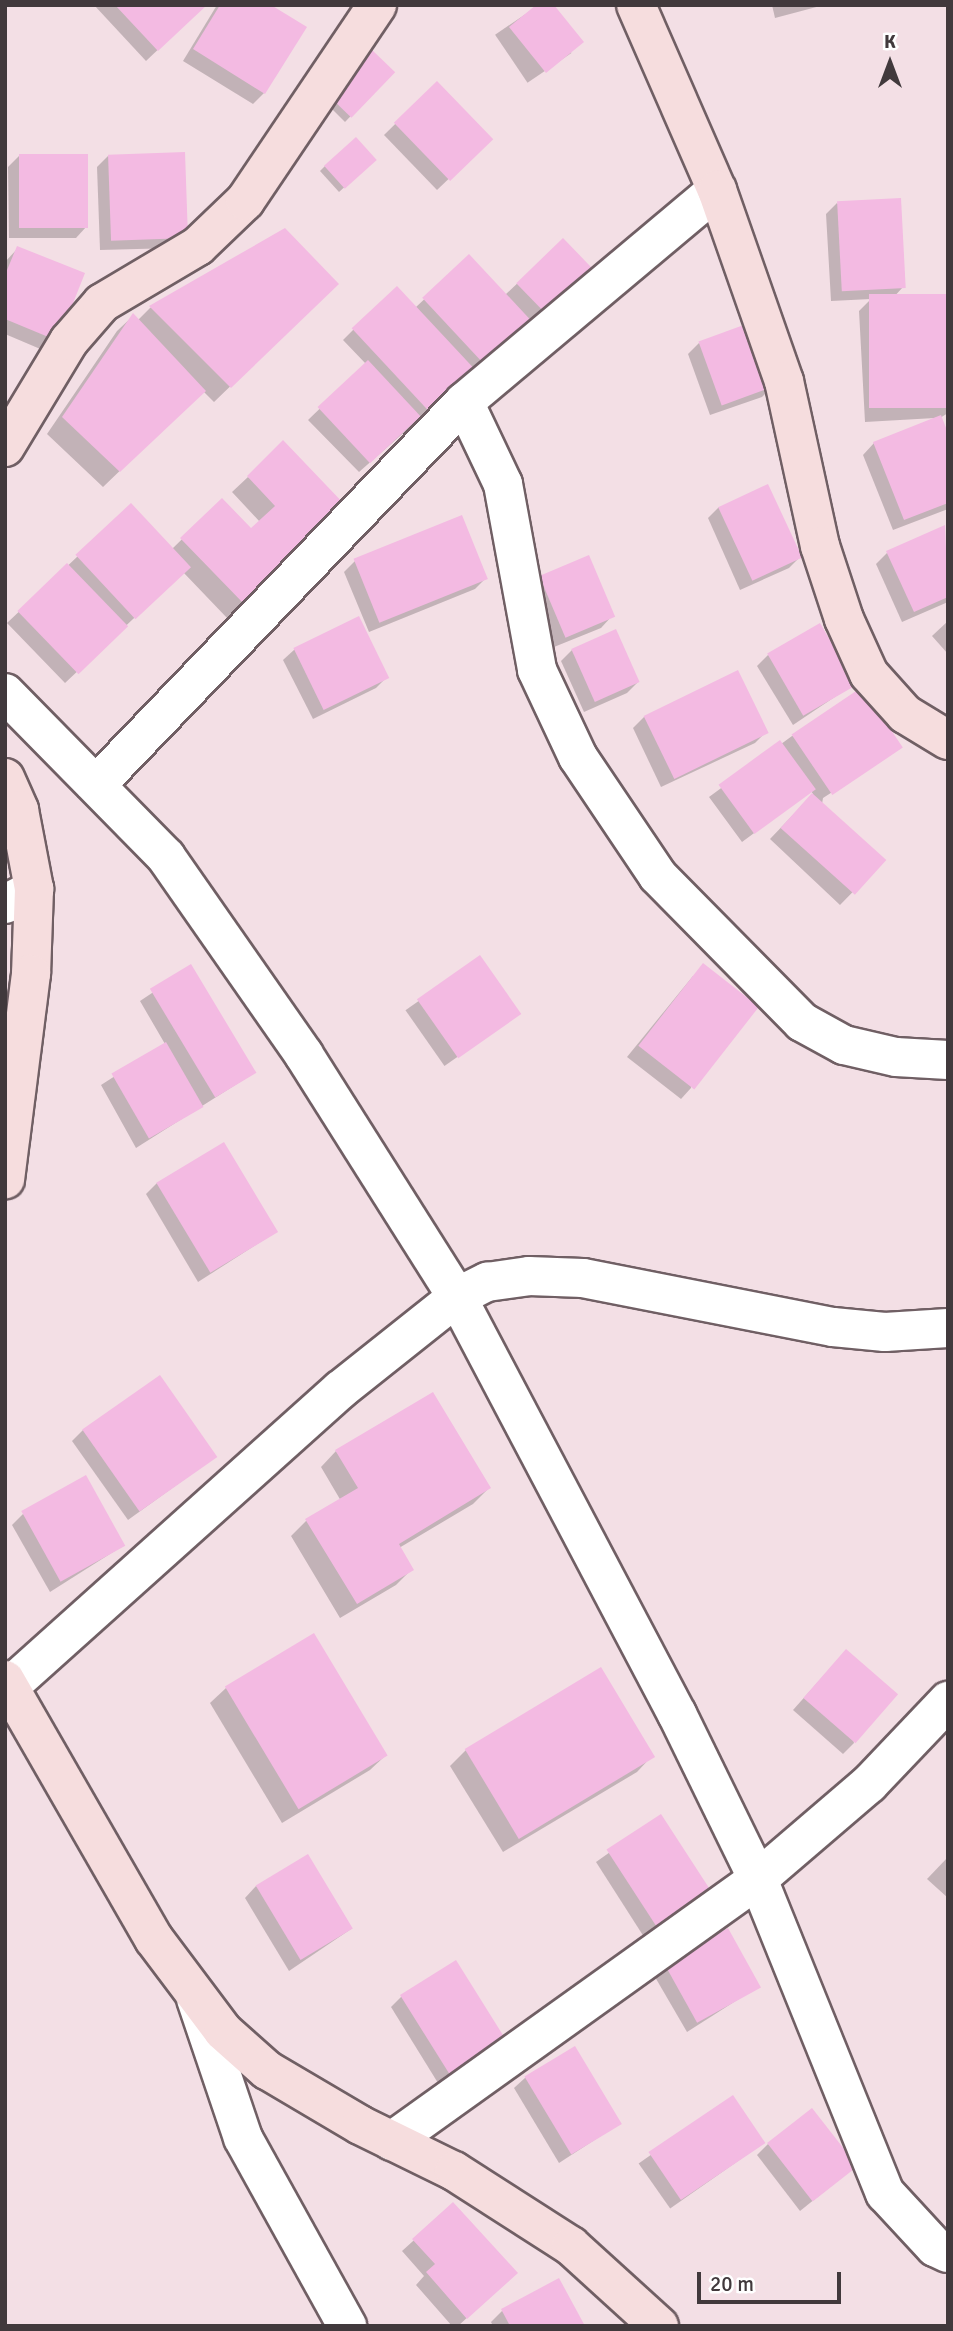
<!DOCTYPE html>
<style>
body{margin:0}
#map{position:relative;width:953px;height:2331px;overflow:hidden;background:#f3dfe5;font-family:Signika,sans-serif}
div>[style]{position:absolute}
.shadow>*{inset:0;background:#0003;transform-origin:0 0}
.building>*{inset:0;background:#f3bae2;transform-origin:0 0}
.roads{filter:drop-shadow(2px 0 #705f64) drop-shadow(-2px 0 #705f64) drop-shadow(0 2px #705f64) drop-shadow(0 -2px #705f64)}
.street>*{height:38px;margin:-19px;padding:0 19px;transform-origin:19px;border-radius:19px;background:#fff}
.secondary>*{height:38px;margin:-19px;padding:0 19px;transform-origin:19px;border-radius:19px;background:#f6ddde}
span{translate:-50% -50%;white-space:nowrap;text-align:center;line-height:1.15;-webkit-text-stroke:5px #fff;paint-order:stroke}
.frame{position:absolute;inset:0;border:7px solid #41393c;pointer-events:none}
.north{position:absolute;left:855px;top:28px;width:70px;height:70px;-webkit-text-stroke:5px #fff;paint-order:stroke;rotate:0deg;font-size:19px;font-weight:700;line-height:28px;text-align:center;color:#41393c}
.north::after{content:'';display:block;margin:auto;width:24px;height:32px;background:#41393c;clip-path:polygon(50% 0,100% 100%,50% 72%,0 100%)}
.scale{position:absolute;left:697px;top:2272px;width:144px;height:32px;box-sizing:border-box;border:4px solid #41393c;border-top:0;padding-left:9px;font-size:21px;line-height:24px;white-space:nowrap;color:#41393c;-webkit-text-stroke:5px #fff;paint-order:stroke}
</style>
<div id="map">
<div class="shadow">
<div style="clip-path:polygon(94px 5px,205px 5px,146px 61px)"></div>
<div style="clip-path:polygon(217px 5px,267px 5px,264px 93px,253px 104px,183px 61px)"></div>
<div style="left:539px;top:5px;width:58px;height:53px;rotate:56deg"></div>
<div style="clip-path:polygon(772px 5px,824px 5px,775px 18px)"></div>
<div style="clip-path:polygon(393px 72px,345px 122px,323px 100px)"></div>
<div style="clip-path:polygon(437px 83px,479px 150px,437px 190px,384px 135px)"></div>
<div style="clip-path:polygon(183px 154px,175px 248px,100px 250px,97px 167px,108px 156px)"></div>
<div style="clip-path:polygon(19px 156px,87px 226px,76px 238px,9px 238px,8px 167px)"></div>
<div style="clip-path:polygon(369px 165px,339px 192px,320px 171px,325px 166px)"></div>
<div style="clip-path:polygon(837px 203px,903px 287px,892px 299px,948px 295px,948px 413px,940px 418px,948px 438px,948px 509px,893px 530px,863px 455px,874px 443px,935px 418px,865px 422px,859px 311px,871px 299px,831px 301px,826px 214px)"></div>
<div style="clip-path:polygon(285px 230px,321px 299px,214px 402px,203px 391px,103px 487px,47px 434px,117px 331px,133px 316px,137px 321px,150px 308px)"></div>
<div style="clip-path:polygon(563px 240px,590px 269px,359px 472px,308px 420px,366px 364px,343px 340px,354px 329px,415px 308px,469px 257px,505px 295px)"></div>
<div style="clip-path:polygon(18px 248px,56px 340px,45px 351px,5px 334px,5px 262px)"></div>
<div style="clip-path:polygon(699px 343px,773px 386px,762px 397px,710px 415px,688px 354px)"></div>
<div style="clip-path:polygon(248px 477px,329px 523px,228px 619px,183px 572px,65px 683px,7px 623px,131px 506px,172px 549px,222px 500px,251px 531px,260px 522px,232px 492px)"></div>
<div style="clip-path:polygon(719px 507px,800px 557px,789px 568px,740px 590px,708px 518px)"></div>
<div style="clip-path:polygon(944px 527px,948px 602px,902px 622px,876px 564px,887px 553px)"></div>
<div style="clip-path:polygon(355px 561px,486px 578px,475px 589px,369px 632px,344px 572px)"></div>
<div style="clip-path:polygon(540px 577px,612px 616px,601px 628px,554px 647px,529px 588px)"></div>
<div style="clip-path:polygon(948px 621px,948px 654px,932px 636px)"></div>
<div style="clip-path:polygon(295px 649px,387px 677px,376px 688px,313px 719px,283px 660px)"></div>
<div style="clip-path:polygon(572px 650px,638px 682px,627px 693px,584px 712px,561px 661px)"></div>
<div style="clip-path:polygon(768px 655px,854px 684px,793px 725px,757px 666px)"></div>
<div style="clip-path:polygon(644px 717px,766px 732px,755px 743px,661px 787px,633px 728px)"></div>
<div style="clip-path:polygon(792px 736px,901px 748px,823px 798px,822px 804px,883px 861px,840px 905px,770px 839px,813px 794px,811px 791px,742px 842px,709px 797px)"></div>
<div style="left:480px;top:958px;width:68px;height:91px;rotate:55deg"></div>
<div style="clip-path:polygon(191px 967px,254px 1073px,136px 1148px,101px 1085px,165px 1044px,140px 1001px)"></div>
<div style="clip-path:polygon(693px 976px,691px 1088px,681px 1099px,627px 1057px)"></div>
<div style="clip-path:polygon(157px 1183px,276px 1232px,198px 1282px,146px 1194px)"></div>
<div style="clip-path:polygon(83px 1430px,215px 1457px,128px 1520px,72px 1441px)"></div>
<div style="clip-path:polygon(336px 1451px,489px 1488px,473px 1504px,399px 1548px,412px 1569px,396px 1585px,340px 1618px,291px 1536px,306px 1521px,341px 1501px,321px 1467px)"></div>
<div style="clip-path:polygon(23px 1514px,124px 1545px,50px 1592px,12px 1525px)"></div>
<div style="clip-path:polygon(314px 1635px,386px 1755px,370px 1770px,282px 1823px,210px 1703px,226px 1688px)"></div>
<div style="clip-path:polygon(835px 1663px,854px 1743px,843px 1754px,793px 1710px)"></div>
<div style="clip-path:polygon(466px 1750px,652px 1756px,637px 1772px,503px 1852px,450px 1766px)"></div>
<div style="clip-path:polygon(661px 1816px,698px 1903px,644px 1937px,596px 1862px)"></div>
<div style="clip-path:polygon(948px 1857px,948px 1898px,927px 1879px)"></div>
<div style="clip-path:polygon(256px 1886px,351px 1929px,289px 1971px,245px 1898px)"></div>
<div style="clip-path:polygon(666px 1966px,759px 1986px,687px 2032px,655px 1977px)"></div>
<div style="clip-path:polygon(402px 1996px,492px 2050px,438px 2083px,391px 2007px)"></div>
<div style="clip-path:polygon(526px 2077px,619px 2124px,559px 2163px,514px 2088px)"></div>
<div style="left:732px;top:2098px;width:55px;height:114px;rotate:55deg"></div>
<div style="clip-path:polygon(768px 2144px,856px 2166px,800px 2211px,757px 2155px)"></div>
<div style="clip-path:polygon(453px 2205px,504px 2284px,458px 2326px,452px 2326px,416px 2285px,424px 2276px,402px 2251px)"></div>
<div style="clip-path:polygon(502px 2311px,583px 2326px,493px 2326px,491px 2322px)"></div>
</div>
<div class="building">
<div style="clip-path:polygon(115px 5px,207px 5px,158px 51px)"></div>
<div style="clip-path:polygon(220px 5px,271px 5px,307px 27px,265px 94px,193px 49px)"></div>
<div style="clip-path:polygon(536px 5px,554px 5px,584px 42px,546px 73px,509px 27px)"></div>
<div style="left:370px;top:48px;width:35px;height:63px;rotate:44deg"></div>
<div style="left:437px;top:81px;width:81px;height:60px;rotate:46deg"></div>
<div style="left:356px;top:137px;width:31px;height:43px;rotate:48deg"></div>
<div style="left:185px;top:152px;width:86px;height:77px;rotate:88deg"></div>
<div style="left:19px;top:154px;width:69px;height:74px"></div>
<div style="left:901px;top:198px;width:90px;height:64px;rotate:87deg"></div>
<div style="clip-path:polygon(285px 228px,339px 284px,231px 388px,149px 306px)"></div>
<div style="left:563px;top:238px;width:43px;height:65px;rotate:46deg"></div>
<div style="clip-path:polygon(17px 246px,85px 273px,58px 341px,5px 319px,5px 275px)"></div>
<div style="left:469px;top:254px;width:95px;height:64px;rotate:47deg"></div>
<div style="left:397px;top:286px;width:115px;height:62px;rotate:47deg"></div>
<div style="left:948px;top:294px;width:114px;height:79px;rotate:90deg"></div>
<div style="clip-path:polygon(133px 313px,206px 391px,120px 472px,62px 417px)"></div>
<div style="left:752px;top:322px;width:68px;height:57px;rotate:70deg"></div>
<div style="left:368px;top:360px;width:77px;height:69px;rotate:47deg"></div>
<div style="clip-path:polygon(941px 415px,948px 433px,948px 503px,904px 520px,873px 442px)"></div>
<div style="clip-path:polygon(283px 440px,347px 507px,245px 605px,180px 538px,222px 498px,251px 528px,275px 506px,247px 476px)"></div>
<div style="left:768px;top:484px;width:81px;height:55px;rotate:65deg"></div>
<div style="left:131px;top:503px;width:88px;height:76px;rotate:47deg"></div>
<div style="left:462px;top:515px;width:69px;height:117px;rotate:68deg"></div>
<div style="clip-path:polygon(945px 525px,948px 597px,914px 612px,886px 551px)"></div>
<div style="left:589px;top:555px;width:67px;height:54px;rotate:67deg"></div>
<div style="left:67px;top:563px;width:88px;height:69px;rotate:46deg"></div>
<div style="left:359px;top:616px;width:69px;height:73px;rotate:64deg"></div>
<div style="left:820px;top:623px;width:72px;height:61px;rotate:60deg"></div>
<div style="left:616px;top:629px;width:58px;height:49px;rotate:66deg"></div>
<div style="left:738px;top:670px;width:70px;height:105px;rotate:64deg"></div>
<div style="left:862px;top:687px;width:73px;height:85px;rotate:56deg"></div>
<div style="left:780px;top:740px;width:61px;height:76px;rotate:54deg"></div>
<div style="left:812px;top:793px;width:100px;height:47px;rotate:42deg"></div>
<div style="left:480px;top:955px;width:72px;height:77px;rotate:55deg"></div>
<div style="left:703px;top:963px;width:71px;height:105px;rotate:38deg"></div>
<div style="left:191px;top:964px;width:127px;height:48px;rotate:59deg"></div>
<div style="left:166px;top:1042px;width:75px;height:63px;rotate:60deg"></div>
<div style="left:224px;top:1142px;width:105px;height:79px;rotate:59deg"></div>
<div style="left:160px;top:1375px;width:100px;height:95px;rotate:55deg"></div>
<div style="clip-path:polygon(433px 1392px,491px 1488px,399px 1544px,414px 1570px,357px 1604px,305px 1519px,358px 1488px,335px 1450px)"></div>
<div style="left:86px;top:1475px;width:81px;height:74px;rotate:61deg"></div>
<div style="left:314px;top:1633px;width:143px;height:104px;rotate:59deg"></div>
<div style="left:846px;top:1649px;width:69px;height:65px;rotate:41deg"></div>
<div style="left:601px;top:1667px;width:105px;height:159px;rotate:59deg"></div>
<div style="left:661px;top:1814px;width:93px;height:65px;rotate:57deg"></div>
<div style="left:308px;top:1854px;width:87px;height:61px;rotate:59deg"></div>
<div style="left:728px;top:1928px;width:68px;height:73px;rotate:61deg"></div>
<div style="left:456px;top:1960px;width:93px;height:66px;rotate:58deg"></div>
<div style="left:575px;top:2046px;width:91px;height:59px;rotate:59deg"></div>
<div style="left:733px;top:2095px;width:58px;height:102px;rotate:56deg"></div>
<div style="left:812px;top:2108px;width:74px;height:57px;rotate:52deg"></div>
<div style="clip-path:polygon(453px 2202px,518px 2273px,467px 2319px,426px 2272px,435px 2264px,412px 2239px)"></div>
<div style="clip-path:polygon(559px 2278px,585px 2326px,510px 2326px,501px 2309px)"></div>
</div>
<div class="roads">
<div class="street">
<div style="left:464px;top:402px;width:91px;rotate:64.6deg"></div>
<div style="left:503px;top:484px;width:189px;rotate:79.6deg"></div>
<div style="left:537px;top:670px;width:96px;rotate:64.8deg"></div>
<div style="left:578px;top:757px;width:143px;rotate:56.1deg"></div>
<div style="left:658px;top:876px;width:205px;rotate:45.4deg"></div>
<div style="left:802px;top:1022px;width:48px;rotate:28.7deg"></div>
<div style="left:844px;top:1045px;width:53px;rotate:13deg"></div>
<div style="left:896px;top:1057px;width:52px;rotate:3.3deg"></div>
<div style="left:5px;top:693px;width:230px;rotate:45.5deg"></div>
<div style="left:166px;top:857px;width:241px;rotate:55.1deg"></div>
<div style="left:304px;top:1055px;width:286px;rotate:57.7deg"></div>
<div style="left:457px;top:1297px;width:471px;rotate:62.2deg"></div>
<div style="left:677px;top:1714px;width:184px;rotate:63.9deg"></div>
<div style="left:758px;top:1879px;width:339px;rotate:68deg"></div>
<div style="left:885px;top:2193px;width:74px;rotate:47.2deg"></div>
<div style="left:935px;top:2247px;width:14px;rotate:25deg"></div>
<div style="left:96px;top:785px;width:531px;rotate:-46.14deg"></div>
<div style="left:464px;top:402px;width:330px;rotate:-40deg"></div>
<div style="left:5px;top:904px;width:33px;rotate:-27deg"></div>
<div style="left:9px;top:1687px;width:445px;rotate:-41.9deg"></div>
<div style="left:340px;top:1390px;width:149px;rotate:-38.5deg"></div>
<div style="left:457px;top:1297px;width:34px;rotate:-27deg"></div>
<div style="left:487px;top:1282px;width:42px;rotate:-8.1deg"></div>
<div style="left:529px;top:1276px;width:54px;rotate:2.1deg"></div>
<div style="left:583px;top:1278px;width:255px;rotate:11.1deg"></div>
<div style="left:833px;top:1327px;width:52px;rotate:5.5deg"></div>
<div style="left:885px;top:1332px;width:63px;rotate:-3.6deg"></div>
<div style="left:196px;top:1999px;width:147px;rotate:71.3deg"></div>
<div style="left:243px;top:2138px;width:215px;rotate:61deg"></div>
<div style="left:392px;top:2141px;width:450px;rotate:-35.6deg"></div>
<div style="left:758px;top:1879px;width:146px;rotate:-40.6deg"></div>
<div style="left:869px;top:1784px;width:115px;rotate:-46.4deg"></div>
</div>
<div class="secondary">
<div style="left:636px;top:5px;width:202px;rotate:66.4deg"></div>
<div style="left:717px;top:190px;width:202px;rotate:70.7deg"></div>
<div style="left:784px;top:381px;width:169px;rotate:77.7deg"></div>
<div style="left:820px;top:546px;width:77px;rotate:71.8deg"></div>
<div style="left:844px;top:619px;width:60px;rotate:65.6deg"></div>
<div style="left:869px;top:674px;width:54px;rotate:48deg"></div>
<div style="left:905px;top:714px;width:50px;rotate:31.2deg"></div>
<div style="left:5px;top:447px;width:124px;rotate:-58.9deg"></div>
<div style="left:69px;top:341px;width:50px;rotate:-49deg"></div>
<div style="left:102px;top:303px;width:112px;rotate:-30.7deg"></div>
<div style="left:198px;top:246px;width:65px;rotate:-43.8deg"></div>
<div style="left:245px;top:201px;width:236px;rotate:-56deg"></div>
<div style="left:5px;top:778px;width:35px;rotate:66deg"></div>
<div style="left:19px;top:810px;width:80px;rotate:79.2deg"></div>
<div style="left:34px;top:889px;width:85px;rotate:92deg"></div>
<div style="left:31px;top:974px;width:207px;rotate:97.2deg"></div>
<div style="left:5px;top:1680px;width:299px;rotate:60.1deg"></div>
<div style="left:154px;top:1939px;width:115px;rotate:53.1deg"></div>
<div style="left:223px;top:2031px;width:59px;rotate:41.6deg"></div>
<div style="left:267px;top:2070px;width:108px;rotate:30.6deg"></div>
<div style="left:360px;top:2125px;width:105px;rotate:26.1deg"></div>
<div style="left:454px;top:2171px;width:139px;rotate:32.7deg"></div>
<div style="left:571px;top:2246px;width:119px;rotate:42.3deg"></div>
</div>
</div>
<div class="frame"></div>
<div class="north">K</div>
<div class="scale">20 m</div>
</div>
